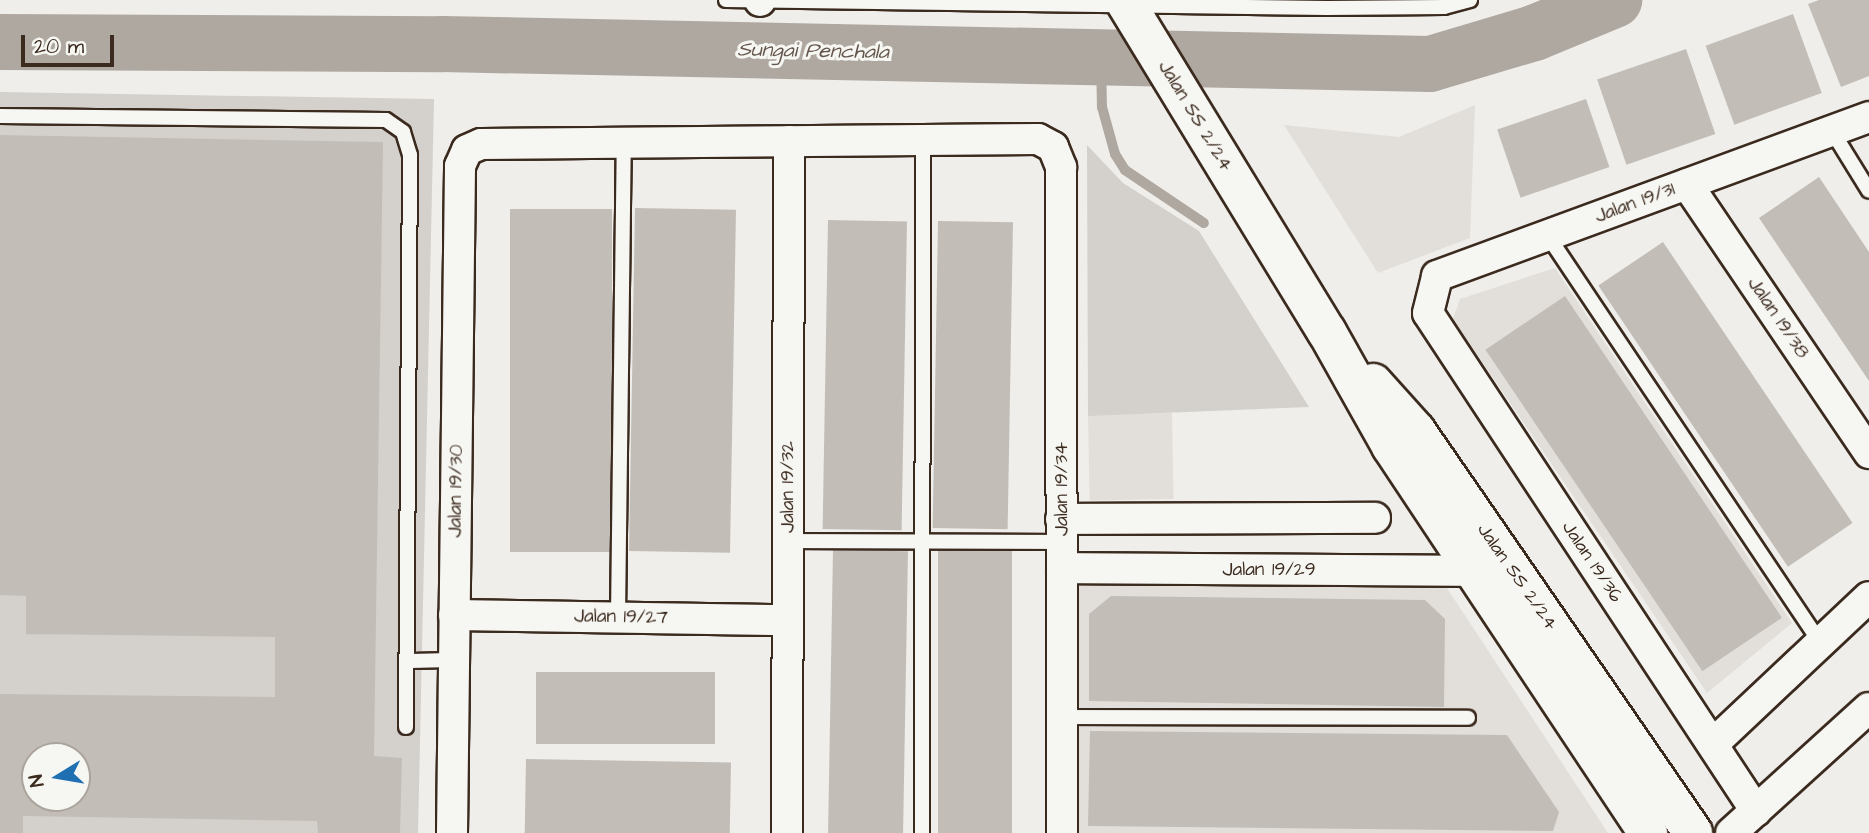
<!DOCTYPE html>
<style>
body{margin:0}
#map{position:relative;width:1869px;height:833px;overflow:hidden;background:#efeeea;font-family:"Architects Daughter",sans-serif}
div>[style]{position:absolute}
.built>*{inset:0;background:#e2dfdb;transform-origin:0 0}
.green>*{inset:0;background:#d4d1cc}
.stream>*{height:10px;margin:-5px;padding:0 5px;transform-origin:5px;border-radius:5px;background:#afa8a1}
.river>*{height:56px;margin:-28px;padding:0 28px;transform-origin:28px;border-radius:28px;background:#afa8a1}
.building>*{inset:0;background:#c2bdb7;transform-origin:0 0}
.roads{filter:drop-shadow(2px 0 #3b2a1e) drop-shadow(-2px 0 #3b2a1e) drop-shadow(0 2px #3b2a1e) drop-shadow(0 -2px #3b2a1e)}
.service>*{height:14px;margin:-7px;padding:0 7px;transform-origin:7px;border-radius:7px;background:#f6f6f2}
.minor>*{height:30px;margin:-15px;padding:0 15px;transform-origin:15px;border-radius:15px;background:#f6f6f2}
.secondary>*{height:38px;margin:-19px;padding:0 19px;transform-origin:19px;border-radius:19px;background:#f6f6f2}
span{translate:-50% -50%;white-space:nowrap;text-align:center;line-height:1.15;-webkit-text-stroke:6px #f6f6f2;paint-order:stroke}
.street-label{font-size:19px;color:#3b2a1e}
.water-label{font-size:21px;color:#64564c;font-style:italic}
.north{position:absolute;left:21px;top:742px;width:70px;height:70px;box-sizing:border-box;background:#f6f6f2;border:2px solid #aba49d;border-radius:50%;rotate:259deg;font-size:19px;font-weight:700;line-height:28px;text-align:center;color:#3b2a1e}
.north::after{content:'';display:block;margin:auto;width:24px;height:32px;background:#1f6fb2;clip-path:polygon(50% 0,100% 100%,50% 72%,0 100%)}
.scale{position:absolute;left:21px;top:35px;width:93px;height:32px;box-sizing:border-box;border:4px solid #3b2a1e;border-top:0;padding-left:9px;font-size:21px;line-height:24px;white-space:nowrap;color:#3b2a1e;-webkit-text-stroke:5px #f6f6f2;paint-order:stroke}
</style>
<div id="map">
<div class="built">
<div style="clip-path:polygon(1475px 105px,1470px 238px,1378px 273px,1284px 125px,1399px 137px)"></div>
<div style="clip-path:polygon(1555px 268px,1792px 623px,1707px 693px,1453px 319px,1460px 299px)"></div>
<div style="left:1172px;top:413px;width:86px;height:84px;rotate:89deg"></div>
<div style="clip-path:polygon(1078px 581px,1443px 582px,1608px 833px,1078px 833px)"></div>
</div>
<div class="green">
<div style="clip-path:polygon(evenodd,0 92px,434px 99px,418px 833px,0 833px,0 92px,35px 756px,77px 756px,77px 798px,35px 798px,35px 756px)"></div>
<div style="clip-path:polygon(1087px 145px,1123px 183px,1199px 231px,1309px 407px,1088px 416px)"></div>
</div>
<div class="stream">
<div style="left:1101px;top:57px;width:50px;rotate:88.9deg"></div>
<div style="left:1102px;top:107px;width:49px;rotate:74.5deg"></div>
<div style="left:1115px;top:154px;width:19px;rotate:58deg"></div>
<div style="left:1125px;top:170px;width:95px;rotate:33.9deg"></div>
</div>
<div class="river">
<div style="left:0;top:42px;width:442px;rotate:0.3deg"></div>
<div style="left:442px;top:44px;width:988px;rotate:1.16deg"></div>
<div style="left:1430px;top:64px;width:109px;rotate:-16.6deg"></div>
<div style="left:1534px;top:33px;width:87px;rotate:-22.4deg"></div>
</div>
<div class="building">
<div style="clip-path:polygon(1819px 0,1869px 0,1869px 76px,1841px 87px,1808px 4px)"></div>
<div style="left:1793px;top:14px;width:84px;height:93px;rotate:70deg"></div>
<div style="left:1686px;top:49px;width:90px;height:94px;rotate:71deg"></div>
<div style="left:1586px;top:99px;width:72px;height:94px;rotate:71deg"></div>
<div style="clip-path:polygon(evenodd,0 135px,383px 142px,374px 756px,402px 758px,400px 833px,318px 833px,317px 821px,23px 816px,23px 833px,0 833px,0 694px,275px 697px,275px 637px,26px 634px,26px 596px,0 595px,0 135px,35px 756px,77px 756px,77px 798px,35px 798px,35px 756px)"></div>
<div style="clip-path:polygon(1819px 177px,1869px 252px,1869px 381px,1759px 218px)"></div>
<div style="left:635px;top:208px;width:101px;height:343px;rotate:1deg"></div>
<div style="left:510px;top:209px;width:102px;height:343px"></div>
<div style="left:828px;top:220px;width:79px;height:309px;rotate:1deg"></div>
<div style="left:938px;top:221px;width:75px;height:307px;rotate:1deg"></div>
<div style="left:1663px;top:242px;width:339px;height:78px;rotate:56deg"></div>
<div style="left:1565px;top:296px;width:388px;height:96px;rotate:56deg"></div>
<div style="left:833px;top:550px;width:75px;height:283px;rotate:1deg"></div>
<div style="left:938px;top:551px;width:74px;height:282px"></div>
<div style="clip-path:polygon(1111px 596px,1425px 600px,1445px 619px,1444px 707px,1089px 701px,1089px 614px)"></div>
<div style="left:536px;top:672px;width:179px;height:72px"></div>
<div style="clip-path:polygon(1090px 731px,1507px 735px,1559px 812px,1553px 831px,1088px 826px)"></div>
<div style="left:526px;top:759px;width:205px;height:74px;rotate:1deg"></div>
</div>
<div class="roads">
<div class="service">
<div style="left:726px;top:0;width:601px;rotate:0.76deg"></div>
<div style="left:1327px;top:8px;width:117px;rotate:-0.5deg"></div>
<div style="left:1444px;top:7px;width:27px;rotate:-15deg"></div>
<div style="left:0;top:116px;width:386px;rotate:0.6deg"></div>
<div style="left:386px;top:120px;width:21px;rotate:35deg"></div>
<div style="left:403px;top:132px;width:24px;rotate:73deg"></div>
<div style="left:410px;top:155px;width:572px;rotate:90.4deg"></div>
<div style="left:1832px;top:131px;width:70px;rotate:58.3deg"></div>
<div style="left:1548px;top:236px;width:490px;rotate:56.2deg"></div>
<div style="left:787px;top:541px;width:275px;rotate:0.2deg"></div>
<div style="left:618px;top:617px;width:475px;rotate:-89.3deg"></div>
<div style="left:408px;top:661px;width:45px;rotate:-1.3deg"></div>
<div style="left:1061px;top:717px;width:407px;rotate:0.1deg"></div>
<div style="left:922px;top:833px;width:694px;rotate:-89.92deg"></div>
</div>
<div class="minor">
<div style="left:760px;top:0;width:1px;rotate:90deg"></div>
<div style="left:1687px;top:184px;width:325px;rotate:55.9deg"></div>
<div style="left:1061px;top:519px;width:314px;rotate:-0.2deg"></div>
<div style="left:1062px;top:568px;width:415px;rotate:0.4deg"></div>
<div style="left:454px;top:615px;width:334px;rotate:0.9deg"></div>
<div style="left:1713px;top:744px;width:214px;rotate:-43.3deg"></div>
<div style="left:1756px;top:811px;width:596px;rotate:-123.37deg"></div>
<div style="left:1428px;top:313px;width:38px;rotate:-76deg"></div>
<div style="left:1437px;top:276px;width:460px;rotate:-20.2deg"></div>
<div style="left:452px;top:833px;width:667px;rotate:-89.31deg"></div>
<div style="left:460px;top:166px;width:17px;rotate:-66deg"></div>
<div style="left:467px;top:150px;width:15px;rotate:-23deg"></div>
<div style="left:481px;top:144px;width:557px;rotate:-0.51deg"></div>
<div style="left:1038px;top:139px;width:17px;rotate:28deg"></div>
<div style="left:1053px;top:147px;width:22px;rotate:68deg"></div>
<div style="left:1061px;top:167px;width:666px;rotate:89.91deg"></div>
<div style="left:787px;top:833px;width:692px;rotate:-89.83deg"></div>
<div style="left:1731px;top:833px;width:186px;rotate:-42.2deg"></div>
</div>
<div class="secondary">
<div style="left:1124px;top:0;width:389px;rotate:58.6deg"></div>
<div style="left:1327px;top:332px;width:131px;rotate:60.7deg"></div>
<div style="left:1391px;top:446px;width:465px;rotate:56.4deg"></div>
<div style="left:1373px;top:383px;width:64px;rotate:48.1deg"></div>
<div style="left:1416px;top:431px;width:488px;rotate:55.4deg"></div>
</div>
</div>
<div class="street-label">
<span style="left:1195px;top:116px;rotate:59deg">Jalan SS 2/24</span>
<span style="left:1635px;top:203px;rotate:-20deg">Jalan 19/31</span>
<span style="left:1778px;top:318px;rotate:56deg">Jalan 19/38</span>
<span style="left:788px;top:487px;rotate:-90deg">Jalan 19/32</span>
<span style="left:1062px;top:489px;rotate:-90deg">Jalan 19/34</span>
<span style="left:456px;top:491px;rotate:-89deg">Jalan 19/30</span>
<span style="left:1592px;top:562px;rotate:56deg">Jalan 19/36</span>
<span style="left:1269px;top:570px">Jalan 19/29</span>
<span style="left:1517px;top:577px;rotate:55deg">Jalan SS 2/24</span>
<span style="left:621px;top:617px;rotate:1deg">Jalan 19/27</span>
</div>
<div class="water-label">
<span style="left:813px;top:51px;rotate:1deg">Sungai Penchala</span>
</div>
<div class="north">N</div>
<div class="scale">20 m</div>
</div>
